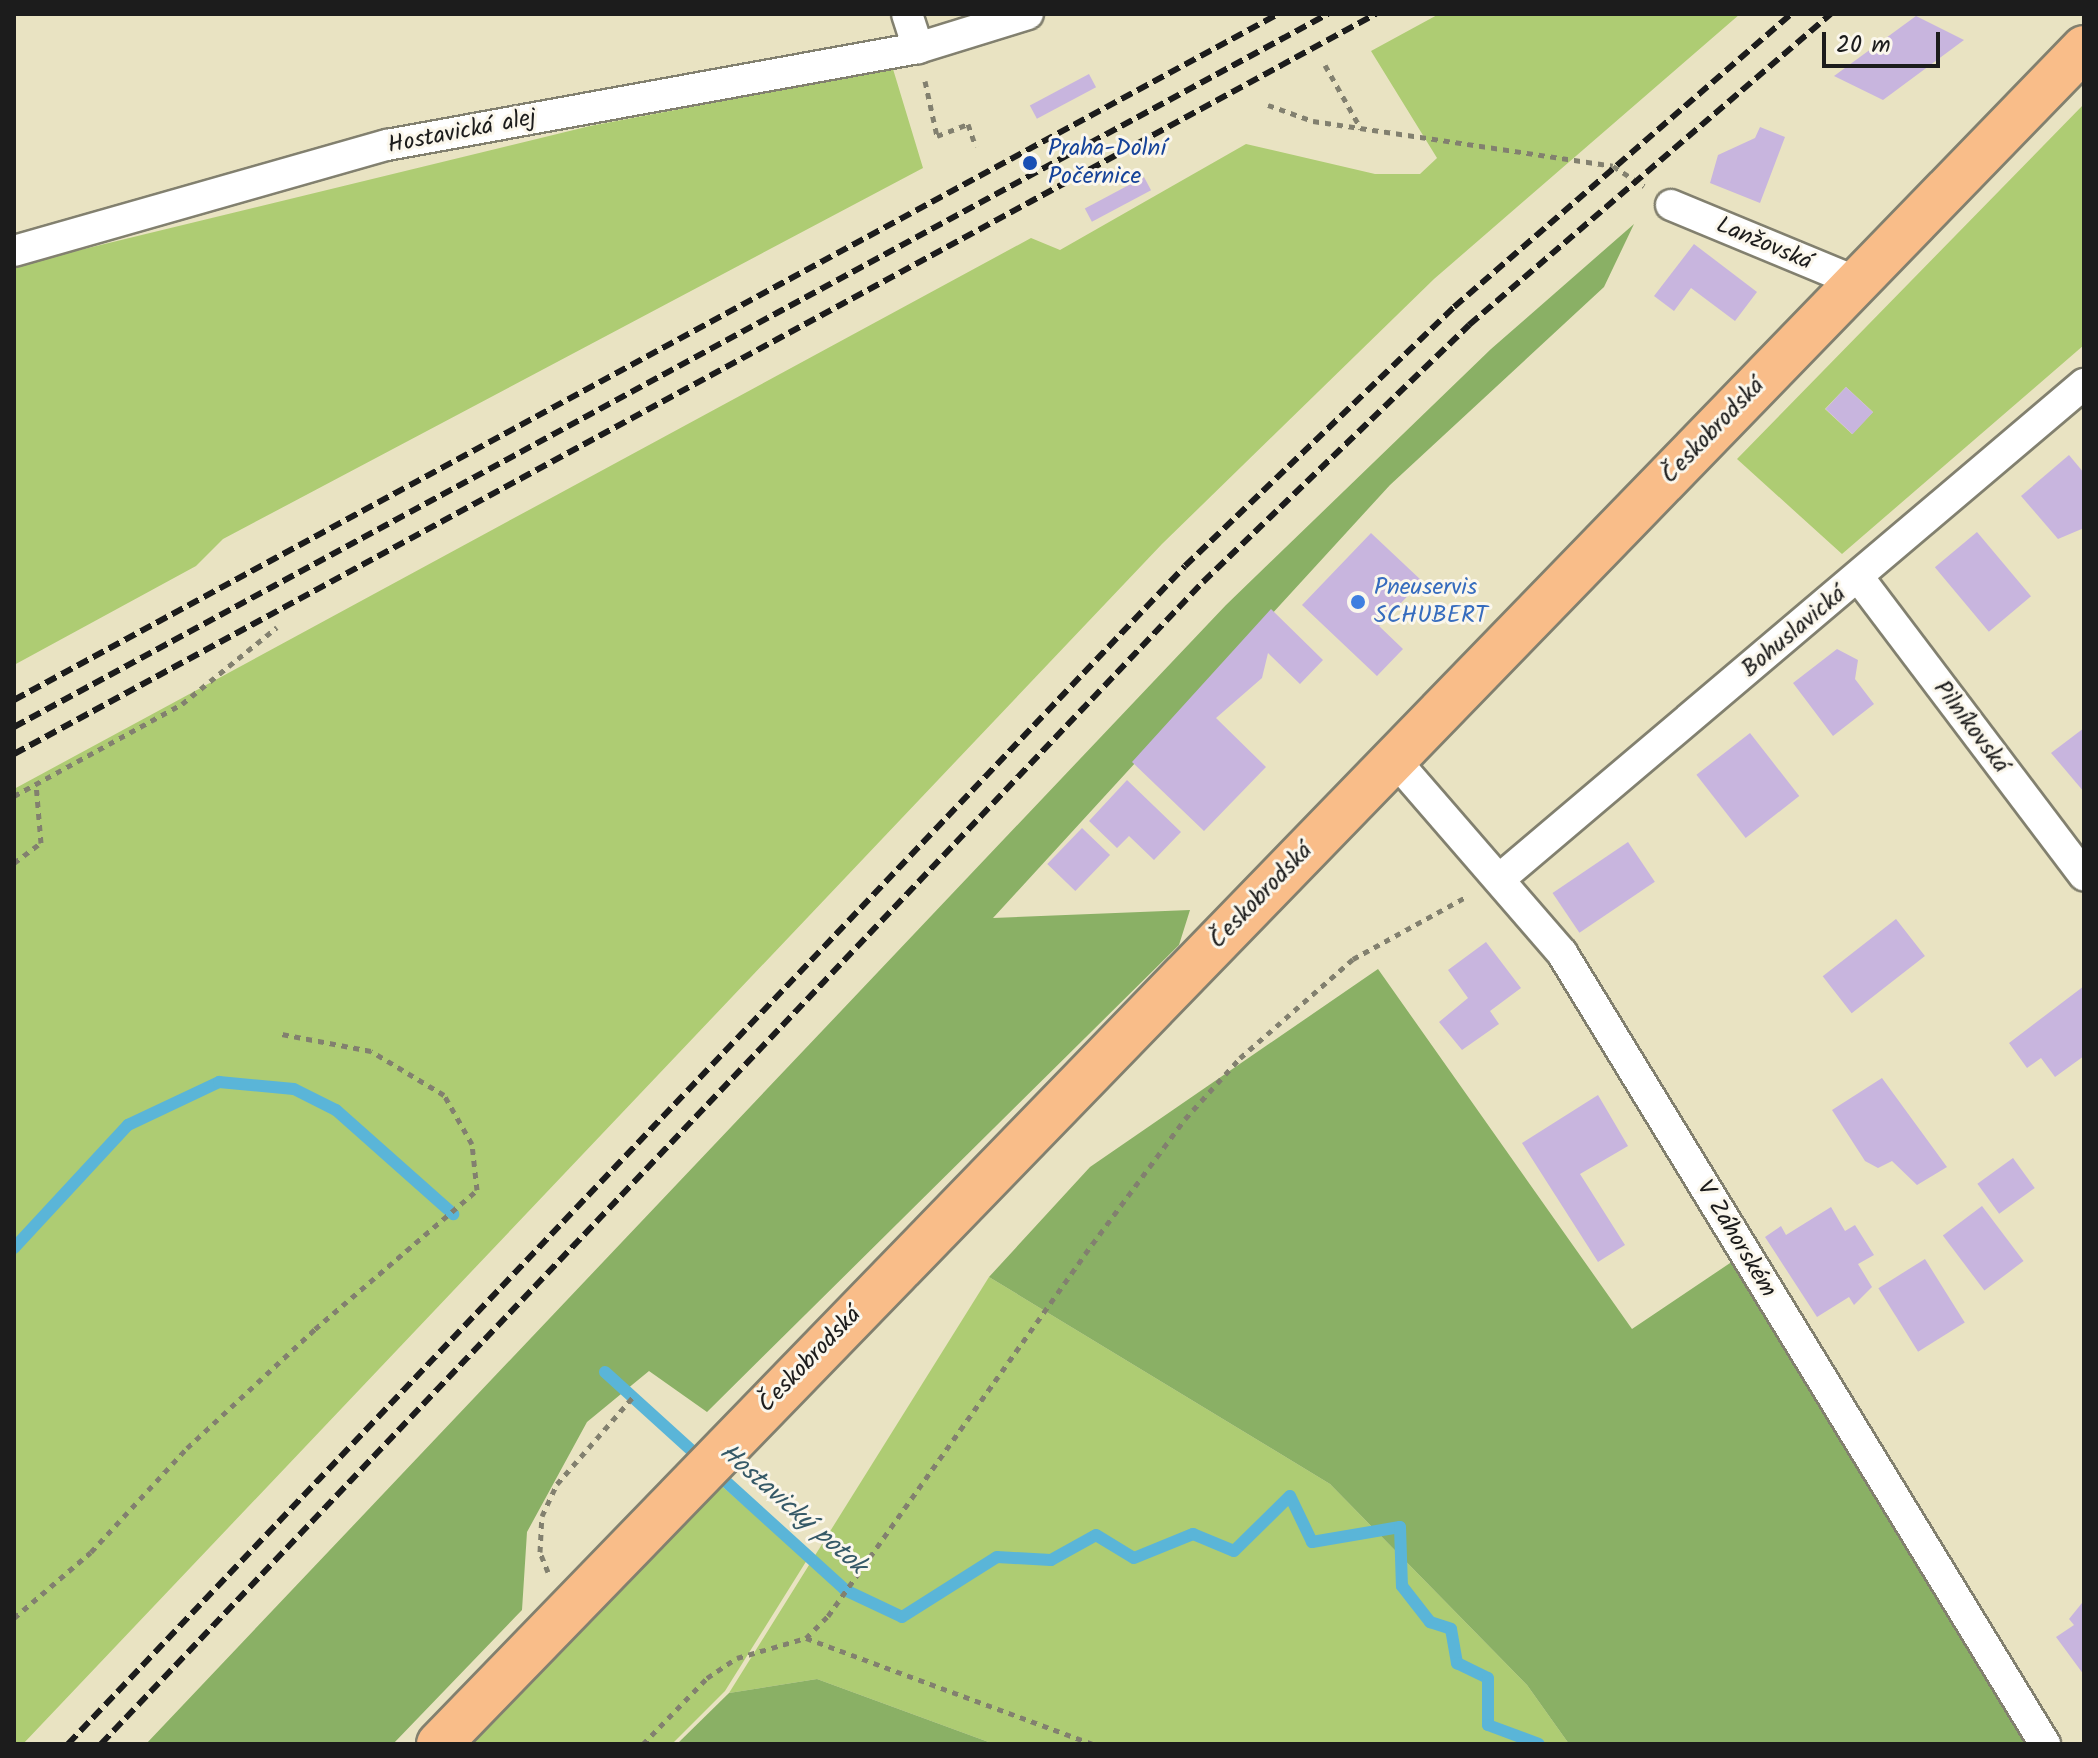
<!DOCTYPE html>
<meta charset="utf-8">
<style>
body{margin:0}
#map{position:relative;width:2098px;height:1758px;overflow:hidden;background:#e9e3c2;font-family:Kalam,sans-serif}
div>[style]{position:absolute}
.green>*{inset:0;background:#aecc73}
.forest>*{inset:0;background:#8ab065}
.stream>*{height:12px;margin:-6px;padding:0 6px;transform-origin:6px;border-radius:6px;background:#5ab5d8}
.building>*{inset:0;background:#c8b5de;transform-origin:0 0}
.path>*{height:5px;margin-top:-2.5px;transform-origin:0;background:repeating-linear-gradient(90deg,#82806f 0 6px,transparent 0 12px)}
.roads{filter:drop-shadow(2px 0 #82806f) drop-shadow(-2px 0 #82806f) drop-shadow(0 2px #82806f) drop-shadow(0 -2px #82806f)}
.street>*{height:30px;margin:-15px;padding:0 15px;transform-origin:15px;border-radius:15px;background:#fff}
.primary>*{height:44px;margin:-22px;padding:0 22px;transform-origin:22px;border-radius:22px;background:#f9bd89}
.rail>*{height:6px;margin-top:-3px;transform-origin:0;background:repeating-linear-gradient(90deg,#1c1c1c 0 12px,transparent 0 18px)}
.dots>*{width:22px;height:22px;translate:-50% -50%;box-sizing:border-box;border:4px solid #fbf7ec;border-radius:50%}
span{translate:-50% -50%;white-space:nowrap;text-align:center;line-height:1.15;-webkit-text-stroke:6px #fbf7ec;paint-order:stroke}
.street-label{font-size:24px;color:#1c1c1c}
.transit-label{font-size:24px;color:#164399}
.left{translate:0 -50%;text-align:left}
.shop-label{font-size:24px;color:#366cbe}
.water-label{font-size:26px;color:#355967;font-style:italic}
.frame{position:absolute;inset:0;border:16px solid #1c1c1c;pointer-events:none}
.scale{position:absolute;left:1822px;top:32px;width:118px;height:36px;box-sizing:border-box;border:4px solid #1c1c1c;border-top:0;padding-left:10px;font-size:24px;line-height:28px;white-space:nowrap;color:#1c1c1c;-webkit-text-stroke:6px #fbf7ec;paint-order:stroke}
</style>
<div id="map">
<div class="green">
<div style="clip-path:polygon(1439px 14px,1740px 14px,1434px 279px,1162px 544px,23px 1744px,14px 1744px,14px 789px,1031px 238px,1060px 250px,1246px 144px,1375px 174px,1420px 174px,1437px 158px,1371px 51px)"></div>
<div style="clip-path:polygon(893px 69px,923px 168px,223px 539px,196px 566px,14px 665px,14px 266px,590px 126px)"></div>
<div style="clip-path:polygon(evenodd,2084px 104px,2084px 345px,1842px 554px,1737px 459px,2084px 104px,1846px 387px,1873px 412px,1852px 434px,1825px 409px,1846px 387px)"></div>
<div style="clip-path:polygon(989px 1277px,1330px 1484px,1527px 1685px,1569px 1744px,994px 1744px,817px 1679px,729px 1693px)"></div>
<div style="clip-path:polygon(708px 1474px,807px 1560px,725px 1691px,672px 1744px,448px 1744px)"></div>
</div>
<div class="forest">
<div style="clip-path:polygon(1634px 224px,1604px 287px,1390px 485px,993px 918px,1190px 910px,1179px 945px,707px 1412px,649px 1371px,587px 1422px,527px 1532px,522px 1610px,393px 1744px,146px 1744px,1226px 605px,1491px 349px)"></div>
<div style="clip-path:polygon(1378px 969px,1632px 1329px,1739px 1257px,2028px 1744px,1569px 1744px,1527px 1685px,1330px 1484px,989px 1277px,1090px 1167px)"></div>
<div style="clip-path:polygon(817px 1679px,994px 1744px,677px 1744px,729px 1693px)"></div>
</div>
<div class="stream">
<div style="left:14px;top:1248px;width:168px;rotate:-47.2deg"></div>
<div style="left:128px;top:1125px;width:101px;rotate:-25.3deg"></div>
<div style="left:219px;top:1082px;width:75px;rotate:5.3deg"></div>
<div style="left:294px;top:1089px;width:47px;rotate:26.6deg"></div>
<div style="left:336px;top:1110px;width:157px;rotate:41.6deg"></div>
<div style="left:605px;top:1372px;width:324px;rotate:42.2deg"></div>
<div style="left:845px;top:1590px;width:63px;rotate:25.3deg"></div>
<div style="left:902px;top:1617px;width:112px;rotate:-32.3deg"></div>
<div style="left:997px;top:1557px;width:54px;rotate:3.2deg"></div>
<div style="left:1051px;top:1560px;width:51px;rotate:-29.1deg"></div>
<div style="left:1096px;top:1535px;width:44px;rotate:31.2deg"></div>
<div style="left:1134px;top:1558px;width:64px;rotate:-22.1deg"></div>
<div style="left:1193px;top:1534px;width:44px;rotate:22.5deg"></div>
<div style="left:1234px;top:1551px;width:78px;rotate:-44.5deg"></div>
<div style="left:1290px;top:1496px;width:51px;rotate:64.4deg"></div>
<div style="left:1312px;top:1542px;width:89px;rotate:-9.7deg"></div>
<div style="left:1400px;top:1527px;width:59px;rotate:88.1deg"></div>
<div style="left:1402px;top:1586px;width:46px;rotate:52.1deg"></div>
<div style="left:1430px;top:1622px;width:22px;rotate:18deg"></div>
<div style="left:1451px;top:1629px;width:35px;rotate:80deg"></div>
<div style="left:1457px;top:1663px;width:34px;rotate:26deg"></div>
<div style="left:1488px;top:1678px;width:47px;rotate:90deg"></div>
<div style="left:1488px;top:1725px;width:54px;rotate:20.4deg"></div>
</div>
<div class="building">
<div style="clip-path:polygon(1916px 16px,1964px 40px,1883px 100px,1834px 76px)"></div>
<div style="left:1089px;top:74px;width:15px;height:67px;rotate:62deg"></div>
<div style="clip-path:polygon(1760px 127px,1785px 137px,1760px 203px,1710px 183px,1718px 155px,1755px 138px)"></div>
<div style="left:1144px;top:177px;width:15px;height:67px;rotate:62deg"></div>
<div style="clip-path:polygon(1694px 244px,1757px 292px,1735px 321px,1691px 288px,1674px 311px,1654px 296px)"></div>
<div style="left:1846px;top:387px;width:37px;height:30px;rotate:43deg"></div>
<div style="clip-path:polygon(2069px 455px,2084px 473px,2084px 528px,2058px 539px,2021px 496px)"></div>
<div style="left:1977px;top:532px;width:84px;height:55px;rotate:50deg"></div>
<div style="clip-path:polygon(1371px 533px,1422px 581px,1379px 626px,1403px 649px,1377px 676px,1302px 605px)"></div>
<div style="clip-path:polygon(1271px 609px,1323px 660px,1300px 684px,1268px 653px,1262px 678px,1216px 718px,1266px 767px,1204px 831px,1132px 762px)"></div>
<div style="clip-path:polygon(1837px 649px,1858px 660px,1855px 679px,1874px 704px,1833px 736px,1793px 683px)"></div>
<div style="clip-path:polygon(2084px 728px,2084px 792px,2051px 753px)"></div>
<div style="left:1750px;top:733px;width:80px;height:68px;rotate:52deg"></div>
<div style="clip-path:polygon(1127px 780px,1181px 832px,1154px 860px,1129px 836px,1117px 848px,1089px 821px)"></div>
<div style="left:1082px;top:828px;width:39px;height:50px;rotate:44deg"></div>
<div style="left:1628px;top:842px;width:48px;height:91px;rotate:56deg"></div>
<div style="left:1896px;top:919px;width:47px;height:93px;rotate:52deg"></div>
<div style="clip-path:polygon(1486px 942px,1521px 988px,1490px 1011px,1499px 1024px,1462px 1050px,1439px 1022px,1468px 998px,1448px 970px)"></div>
<div style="clip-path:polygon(2084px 986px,2084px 1056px,2055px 1077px,2041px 1058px,2027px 1068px,2009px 1043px)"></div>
<div style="clip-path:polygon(1882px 1078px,1947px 1167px,1917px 1185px,1892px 1161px,1878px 1168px,1865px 1161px,1832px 1110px)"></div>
<div style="clip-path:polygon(1598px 1095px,1628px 1146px,1580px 1174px,1625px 1245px,1598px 1262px,1522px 1143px)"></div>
<div style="left:2013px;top:1158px;width:37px;height:44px;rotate:54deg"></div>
<div style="left:1982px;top:1206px;width:69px;height:49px;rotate:53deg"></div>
<div style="clip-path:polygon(1831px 1207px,1845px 1231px,1855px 1225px,1874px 1255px,1858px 1264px,1872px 1287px,1854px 1305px,1849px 1297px,1817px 1317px,1765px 1237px,1781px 1226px,1786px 1235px)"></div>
<div style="left:1925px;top:1259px;width:75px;height:55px;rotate:58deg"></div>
<div style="clip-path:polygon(2082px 1603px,2084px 1605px,2084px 1675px,2056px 1637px,2074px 1625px,2069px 1619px)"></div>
</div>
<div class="path">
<div style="left:1325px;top:65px;width:73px;rotate:60.6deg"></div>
<div style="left:925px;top:81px;width:56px;rotate:77.7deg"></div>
<div style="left:937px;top:136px;width:33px;rotate:-21deg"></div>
<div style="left:968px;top:124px;width:24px;rotate:71deg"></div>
<div style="left:1268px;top:105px;width:48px;rotate:19.6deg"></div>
<div style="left:1313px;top:121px;width:303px;rotate:8.5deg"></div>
<div style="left:1613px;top:166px;width:37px;rotate:33deg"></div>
<div style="left:14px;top:796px;width:192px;rotate:-28.7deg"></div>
<div style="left:182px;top:704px;width:122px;rotate:-39deg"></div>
<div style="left:14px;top:863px;width:34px;rotate:-37deg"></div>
<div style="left:41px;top:843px;width:59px;rotate:-94.8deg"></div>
<div style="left:548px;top:1572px;width:22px;rotate:-112deg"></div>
<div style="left:540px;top:1552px;width:36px;rotate:-87deg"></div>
<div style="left:542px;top:1516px;width:35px;rotate:-65deg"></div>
<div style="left:557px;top:1484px;width:116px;rotate:-48.9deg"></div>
<div style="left:14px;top:1618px;width:101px;rotate:-40.6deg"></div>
<div style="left:91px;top:1552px;width:142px;rotate:-47.3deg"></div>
<div style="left:187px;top:1448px;width:175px;rotate:-42.9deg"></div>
<div style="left:315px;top:1329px;width:213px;rotate:-40.6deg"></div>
<div style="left:477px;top:1190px;width:46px;rotate:-96.2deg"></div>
<div style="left:472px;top:1144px;width:56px;rotate:-119.7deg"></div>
<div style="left:444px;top:1095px;width:85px;rotate:-148.9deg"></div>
<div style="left:371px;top:1051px;width:91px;rotate:-169.2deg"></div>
<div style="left:806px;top:1638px;width:306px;rotate:20.3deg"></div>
<div style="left:643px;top:1744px;width:92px;rotate:-45.9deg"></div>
<div style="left:707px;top:1678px;width:36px;rotate:-34deg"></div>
<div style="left:737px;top:1658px;width:72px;rotate:-16.2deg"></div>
<div style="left:806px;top:1638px;width:31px;rotate:-45deg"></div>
<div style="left:828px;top:1616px;width:444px;rotate:-54.6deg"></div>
<div style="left:1085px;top:1254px;width:168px;rotate:-53.5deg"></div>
<div style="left:1185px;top:1119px;width:82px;rotate:-48deg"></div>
<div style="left:1240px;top:1058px;width:150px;rotate:-41.2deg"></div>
<div style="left:1353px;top:959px;width:129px;rotate:-28.8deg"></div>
</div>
<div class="roads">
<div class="street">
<div style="left:907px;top:14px;width:36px;rotate:72deg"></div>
<div style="left:1671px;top:205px;width:201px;rotate:22.5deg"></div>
<div style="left:14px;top:251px;width:388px;rotate:-15.9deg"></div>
<div style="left:387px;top:145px;width:540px;rotate:-10.35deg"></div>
<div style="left:918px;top:48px;width:115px;rotate:-17.2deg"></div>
<div style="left:1859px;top:578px;width:373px;rotate:52.9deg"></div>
<div style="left:1394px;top:759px;width:257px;rotate:49.1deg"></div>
<div style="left:1562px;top:953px;width:927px;rotate:58.59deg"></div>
<div style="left:1502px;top:877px;width:763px;rotate:-40.27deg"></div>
</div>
<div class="primary">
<div style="left:439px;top:1744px;width:2363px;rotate:-45.87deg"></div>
</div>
</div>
<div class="rail">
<div style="left:14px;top:700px;width:1438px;rotate:-28.49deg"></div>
<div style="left:14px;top:727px;width:1495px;rotate:-28.49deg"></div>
<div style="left:14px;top:754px;width:1550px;rotate:-28.52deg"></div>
<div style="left:68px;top:1744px;width:1623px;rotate:-46.52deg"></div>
<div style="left:1185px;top:566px;width:373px;rotate:-43.9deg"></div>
<div style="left:1454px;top:307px;width:447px;rotate:-41deg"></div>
<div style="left:101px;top:1744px;width:1601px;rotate:-46.52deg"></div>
<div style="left:1203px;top:582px;width:370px;rotate:-44deg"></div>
<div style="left:1469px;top:325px;width:477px;rotate:-40.7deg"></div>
</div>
<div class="dots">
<div style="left:1030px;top:163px;background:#1a4fb4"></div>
<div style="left:1358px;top:602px;background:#3f7fe0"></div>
</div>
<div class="street-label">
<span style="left:462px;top:132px;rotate:-11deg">Hostavická alej</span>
<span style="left:1764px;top:244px;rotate:23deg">Lanžovská</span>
<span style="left:1713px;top:431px;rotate:-46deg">Českobrodská</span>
<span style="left:1794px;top:632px;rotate:-40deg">Bohuslavická</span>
<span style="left:1971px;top:727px;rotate:53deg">Pilníkovská</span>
<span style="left:1261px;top:896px;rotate:-46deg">Českobrodská</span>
<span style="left:1736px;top:1239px;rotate:59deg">V Záhorském</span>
<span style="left:810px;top:1360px;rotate:-46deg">Českobrodská</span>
</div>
<div class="transit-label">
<span class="left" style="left:1048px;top:163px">Praha-Dolní<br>Počernice</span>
</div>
<div class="shop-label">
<span class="left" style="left:1374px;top:602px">Pneuservis<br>SCHUBERT</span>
</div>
<div class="water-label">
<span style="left:792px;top:1510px;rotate:41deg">Hostavický potok</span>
</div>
<div class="frame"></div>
<div class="scale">20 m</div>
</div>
